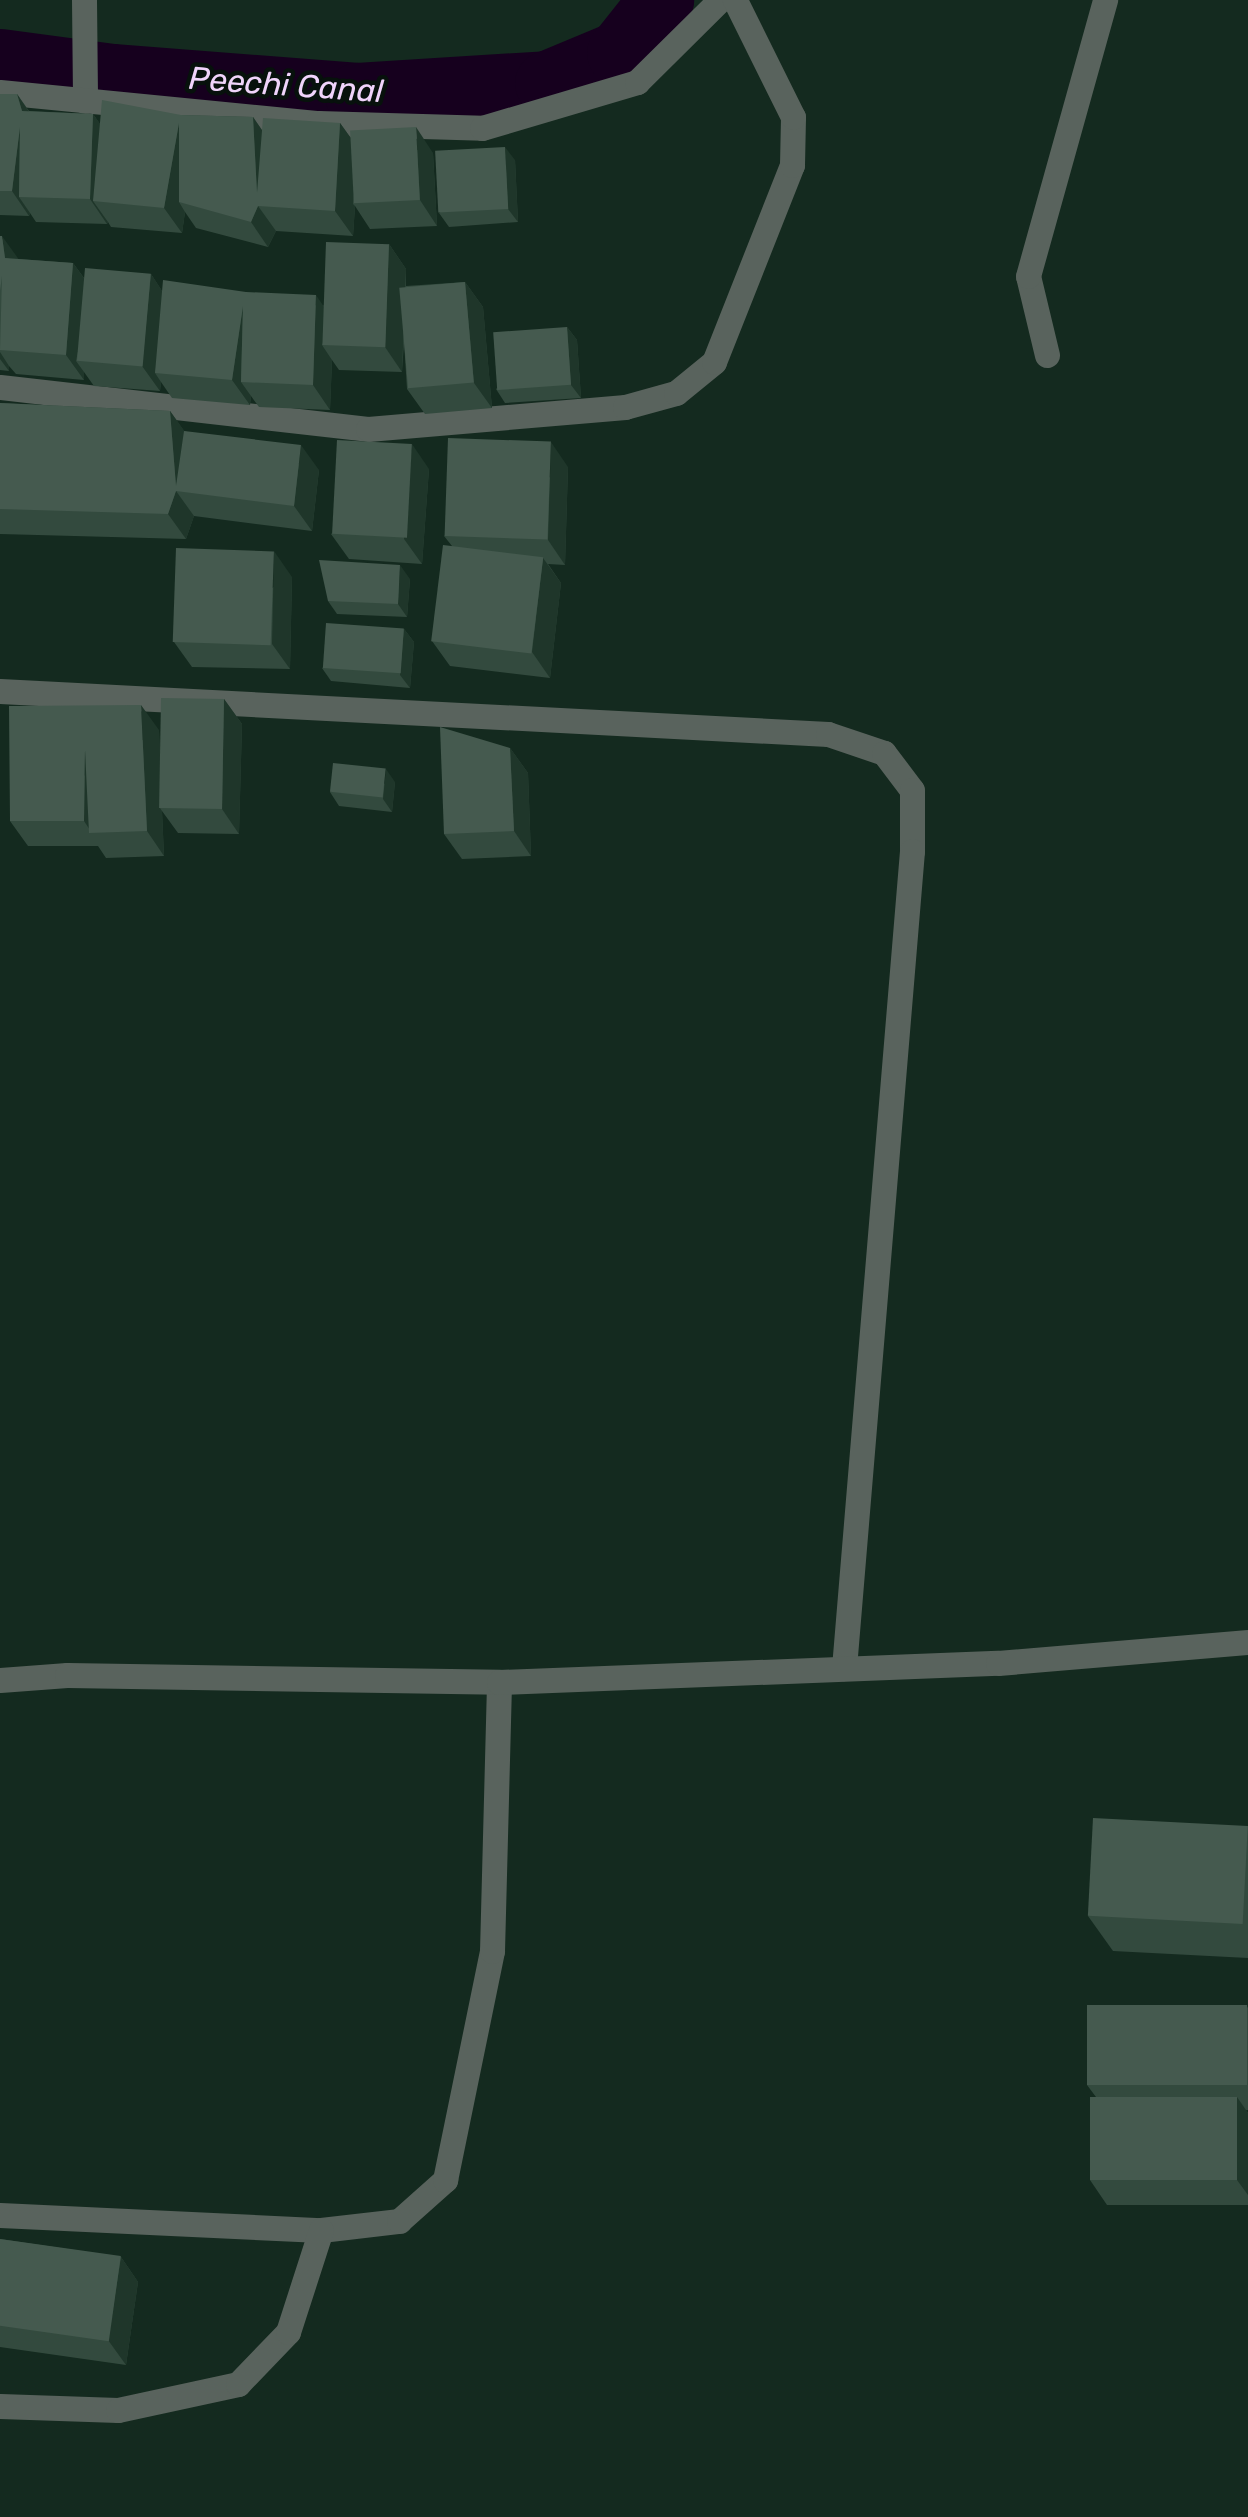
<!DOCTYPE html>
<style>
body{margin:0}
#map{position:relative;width:1248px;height:2517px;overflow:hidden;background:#142a1f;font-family:Rubik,sans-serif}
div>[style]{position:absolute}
.canal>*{height:65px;margin:-32.5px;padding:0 32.5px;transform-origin:32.5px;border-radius:32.5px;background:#16001e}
.minor>*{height:25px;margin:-12.5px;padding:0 12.5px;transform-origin:12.5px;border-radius:12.5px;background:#59635d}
.tertiary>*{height:25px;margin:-12.5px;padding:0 12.5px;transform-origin:12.5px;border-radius:12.5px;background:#59635d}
.wall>*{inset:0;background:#334a3e}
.shaded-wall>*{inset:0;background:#1f362a;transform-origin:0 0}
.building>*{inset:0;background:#455a4f;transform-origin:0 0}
span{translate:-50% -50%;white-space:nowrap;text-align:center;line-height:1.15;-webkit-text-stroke:9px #07110c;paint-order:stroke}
.water-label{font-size:32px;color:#f0d4fb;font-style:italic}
</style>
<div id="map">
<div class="canal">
<div style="left:0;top:61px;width:113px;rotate:7.6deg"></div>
<div style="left:112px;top:76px;width:246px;rotate:4.4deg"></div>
<div style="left:357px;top:95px;width:190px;rotate:-3.6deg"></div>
<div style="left:547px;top:83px;width:78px;rotate:-22.6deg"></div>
<div style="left:619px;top:53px;width:68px;rotate:-51.6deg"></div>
</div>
<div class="minor">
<div style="left:84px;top:0;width:101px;rotate:89.4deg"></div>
<div style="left:0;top:92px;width:320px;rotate:5.6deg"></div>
<div style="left:318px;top:123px;width:164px;rotate:1.7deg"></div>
<div style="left:482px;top:128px;width:162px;rotate:-16.5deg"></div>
<div style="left:637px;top:82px;width:117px;rotate:-44.7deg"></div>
<div style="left:1047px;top:355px;width:81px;rotate:-103.5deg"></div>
<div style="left:1028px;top:276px;width:287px;rotate:-74.4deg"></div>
<div style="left:0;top:387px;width:370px;rotate:6.5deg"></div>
<div style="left:368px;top:429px;width:258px;rotate:-4.9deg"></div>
<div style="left:625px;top:407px;width:53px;rotate:-15.4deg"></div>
<div style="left:676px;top:393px;width:49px;rotate:-39.2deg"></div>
<div style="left:714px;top:362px;width:212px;rotate:-68.4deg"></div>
<div style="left:792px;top:165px;width:48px;rotate:-88.8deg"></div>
<div style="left:793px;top:117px;width:131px;rotate:-116.4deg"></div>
<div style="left:0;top:691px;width:829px;rotate:2.97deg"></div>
<div style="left:828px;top:734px;width:59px;rotate:18.7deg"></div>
<div style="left:884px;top:753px;width:46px;rotate:52.9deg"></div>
<div style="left:912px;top:790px;width:61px;rotate:90deg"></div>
<div style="left:912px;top:851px;width:820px;rotate:94.76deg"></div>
<div style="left:0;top:2215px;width:321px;rotate:2.7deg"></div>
<div style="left:321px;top:2230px;width:79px;rotate:-6.6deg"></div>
<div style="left:399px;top:2221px;width:62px;rotate:-41.7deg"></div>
<div style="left:445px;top:2180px;width:234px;rotate:-78.4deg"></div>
<div style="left:492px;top:1951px;width:269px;rotate:-88.5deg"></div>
<div style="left:0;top:2406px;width:118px;rotate:1.9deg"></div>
<div style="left:118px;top:2410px;width:123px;rotate:-12.2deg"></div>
<div style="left:238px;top:2384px;width:72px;rotate:-46.1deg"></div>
<div style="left:288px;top:2332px;width:107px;rotate:-72.1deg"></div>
</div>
<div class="tertiary">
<div style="left:0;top:1680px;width:67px;rotate:-4.3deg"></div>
<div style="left:67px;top:1675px;width:432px;rotate:0.9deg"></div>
<div style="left:499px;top:1682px;width:499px;rotate:-2.2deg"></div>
<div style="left:998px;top:1663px;width:251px;rotate:-4.8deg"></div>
</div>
<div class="wall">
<div style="clip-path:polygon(0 94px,17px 94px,29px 111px,93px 114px,100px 124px,181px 115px,253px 117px,262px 130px,340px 123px,350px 137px,433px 153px,437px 226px,370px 229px,355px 206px,353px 236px,276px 231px,268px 247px,196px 228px,185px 212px,182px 233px,111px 227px,108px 222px,107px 224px,36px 222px,30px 213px,29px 216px,0 215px)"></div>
<div style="clip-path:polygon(515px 160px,518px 222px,449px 227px,439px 213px)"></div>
<div style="clip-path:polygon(0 236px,18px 259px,73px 263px,84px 278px,151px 274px,162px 291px,323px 306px,389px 244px,406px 269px,406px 286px,465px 282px,483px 307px,492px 408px,425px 414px,407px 389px,404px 342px,402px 372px,339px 370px,332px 360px,330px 410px,259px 407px,251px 396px,250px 405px,172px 398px,161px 382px,160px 391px,94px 386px,84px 372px,84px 380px,16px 374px,9px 366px,9px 371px,0 370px)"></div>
<div style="clip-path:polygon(567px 327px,577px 340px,581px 398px,505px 403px,496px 389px)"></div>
<div style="clip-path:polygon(0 403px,170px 411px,184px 431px,319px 470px,312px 531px,194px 516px,186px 539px,0 534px)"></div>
<div style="clip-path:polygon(568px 467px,565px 565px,548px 564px,561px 583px,550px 678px,450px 666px,432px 641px,452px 546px,444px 536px)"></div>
<div style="clip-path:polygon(429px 469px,422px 564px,349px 559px,331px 534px)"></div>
<div style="clip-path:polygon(292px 577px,290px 669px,192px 667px,174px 642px)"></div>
<div style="clip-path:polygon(410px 579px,407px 617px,337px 614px,328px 601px)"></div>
<div style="clip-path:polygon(404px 629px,414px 642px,410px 688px,331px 681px,322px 668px)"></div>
<div style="clip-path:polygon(224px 699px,242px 724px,239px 834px,178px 833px,162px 811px,164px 856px,106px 858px,98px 846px,28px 846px,10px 821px,159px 730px,160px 762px)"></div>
<div style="clip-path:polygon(510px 748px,528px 773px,531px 856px,462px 859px,444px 834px)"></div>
<div style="clip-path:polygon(395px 782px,392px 812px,339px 806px,330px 792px)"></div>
<div style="clip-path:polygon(1248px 1826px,1248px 1958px,1113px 1951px,1088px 1916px)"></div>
<div style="clip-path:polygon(1248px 2007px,1248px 2110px,1246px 2110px,1248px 2113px,1248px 2205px,1107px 2205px,1090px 2180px,1096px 2097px,1087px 2085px)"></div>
<div style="clip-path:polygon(0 2239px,121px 2257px,138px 2282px,126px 2365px,0 2347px)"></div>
</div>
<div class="shaded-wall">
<div style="clip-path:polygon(17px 94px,34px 119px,22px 111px)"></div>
<div style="clip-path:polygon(93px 114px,111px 139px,93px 201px,108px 222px,107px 224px,90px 199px)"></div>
<div style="clip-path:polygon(253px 117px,270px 142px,257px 193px)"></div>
<div style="clip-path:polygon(179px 123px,179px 202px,185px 212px,182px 233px,164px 208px)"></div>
<div style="clip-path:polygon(340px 123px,358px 148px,353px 204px,355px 206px,353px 236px,335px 211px)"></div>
<div style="clip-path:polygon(20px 127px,19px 197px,30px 213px,29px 216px,12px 191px)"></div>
<div style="clip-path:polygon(416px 127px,433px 153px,437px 226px,420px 200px)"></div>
<div style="clip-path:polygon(505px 147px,515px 160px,518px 222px,508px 209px)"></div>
<div style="clip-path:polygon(258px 206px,276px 231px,268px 247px,251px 222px)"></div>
<div style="clip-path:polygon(2px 236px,20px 261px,5px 258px)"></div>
<div style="clip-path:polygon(389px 244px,406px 269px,402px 372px,385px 347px)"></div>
<div style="clip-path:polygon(73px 263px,91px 288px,76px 361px,84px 372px,84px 380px,66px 355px)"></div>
<div style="clip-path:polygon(151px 274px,168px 300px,155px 373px,161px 382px,160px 391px,142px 366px)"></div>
<div style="clip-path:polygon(465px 282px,483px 307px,492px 408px,474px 383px)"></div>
<div style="clip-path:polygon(316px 295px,333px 320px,322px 345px,332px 360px,330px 410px,313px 385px)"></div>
<div style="clip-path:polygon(243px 306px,241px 382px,251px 396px,250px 405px,232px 380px)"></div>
<div style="clip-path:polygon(567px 327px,577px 340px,581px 398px,571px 385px)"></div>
<div style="clip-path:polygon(0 352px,9px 366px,9px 371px,0 359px)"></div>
<div style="clip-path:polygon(170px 411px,188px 436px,176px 486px)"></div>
<div style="clip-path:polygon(551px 442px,568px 467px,565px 565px,548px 540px)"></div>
<div style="clip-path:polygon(412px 444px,429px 469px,422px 564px,404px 539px)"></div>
<div style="clip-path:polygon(301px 445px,319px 470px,312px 531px,294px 506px)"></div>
<div style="clip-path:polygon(176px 491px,194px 516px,186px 539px,168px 514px)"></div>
<div style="clip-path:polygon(274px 551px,292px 577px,290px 669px,272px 644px)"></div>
<div style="clip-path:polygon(543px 558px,561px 583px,550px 678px,532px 652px)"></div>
<div style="clip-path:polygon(400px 565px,410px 579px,407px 617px,398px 604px)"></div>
<div style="clip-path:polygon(404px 629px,414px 642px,410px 688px,400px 675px)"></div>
<div style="clip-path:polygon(224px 699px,242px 724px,239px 834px,222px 809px)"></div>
<div style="clip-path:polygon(141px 705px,159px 730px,162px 808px,160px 808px,162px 811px,164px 856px,147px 831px)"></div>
<div style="clip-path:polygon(510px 748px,528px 773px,531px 856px,514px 831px)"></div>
<div style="clip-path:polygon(85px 750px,92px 833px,84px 821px)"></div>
<div style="clip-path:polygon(386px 769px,395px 782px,392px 812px,383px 799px)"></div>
<div style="left:1247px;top:2005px;width:2px;height:80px;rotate:63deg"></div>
<div style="clip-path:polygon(1237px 2097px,1248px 2113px,1248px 2195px,1237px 2180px)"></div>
<div style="clip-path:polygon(121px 2257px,138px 2282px,126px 2365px,108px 2340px)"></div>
</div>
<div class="building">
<div style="clip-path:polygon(0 94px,17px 94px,22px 111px,93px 114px,90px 199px,19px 197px,20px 127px,12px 191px,0 191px)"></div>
<div style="clip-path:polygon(102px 100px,181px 115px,253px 117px,257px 193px,263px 118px,340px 123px,335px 211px,258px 206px,251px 222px,179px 202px,179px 123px,164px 208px,93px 201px)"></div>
<div style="left:416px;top:127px;width:73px;height:66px;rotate:87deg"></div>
<div style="left:505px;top:147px;width:62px;height:70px;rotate:87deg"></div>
<div style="clip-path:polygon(0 236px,2px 236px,5px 258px,73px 263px,66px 355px,0 350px,2px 276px,0 291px)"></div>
<div style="left:326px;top:242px;width:63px;height:103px;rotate:2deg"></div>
<div style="left:85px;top:268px;width:66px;height:93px;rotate:5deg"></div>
<div style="clip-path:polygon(163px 280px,246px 292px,316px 295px,313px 385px,241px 382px,243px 306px,232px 380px,155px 373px)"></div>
<div style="left:465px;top:282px;width:101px;height:66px;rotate:85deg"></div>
<div style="left:567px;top:327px;width:58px;height:74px;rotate:86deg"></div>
<div style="clip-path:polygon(0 403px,170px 411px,176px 486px,184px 431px,301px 445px,294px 506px,176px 491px,168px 514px,0 509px)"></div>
<div style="left:448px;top:438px;width:103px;height:98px;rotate:2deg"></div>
<div style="left:337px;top:440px;width:75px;height:94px;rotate:3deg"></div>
<div style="left:443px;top:545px;width:101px;height:97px;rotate:7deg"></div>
<div style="left:176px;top:548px;width:98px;height:94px;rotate:2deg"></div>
<div style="clip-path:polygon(319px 560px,400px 565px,398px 604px,328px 601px)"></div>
<div style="left:326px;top:623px;width:78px;height:45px;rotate:4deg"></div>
<div style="left:161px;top:698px;width:63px;height:110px;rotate:1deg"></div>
<div style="clip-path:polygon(141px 705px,147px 831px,89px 833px,85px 750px,84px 821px,10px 821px,9px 706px)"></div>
<div style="clip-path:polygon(440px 727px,510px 748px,514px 831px,444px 834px)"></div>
<div style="left:333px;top:763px;width:53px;height:29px;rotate:6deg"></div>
<div style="left:1093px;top:1818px;width:155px;height:98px;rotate:3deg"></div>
<div style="left:1087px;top:2005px;width:160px;height:80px"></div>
<div style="left:1090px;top:2097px;width:147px;height:83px"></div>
<div style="left:0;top:2239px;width:122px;height:86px;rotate:8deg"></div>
</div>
<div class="water-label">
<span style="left:286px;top:85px;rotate:4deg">Peechi Canal</span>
</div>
</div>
